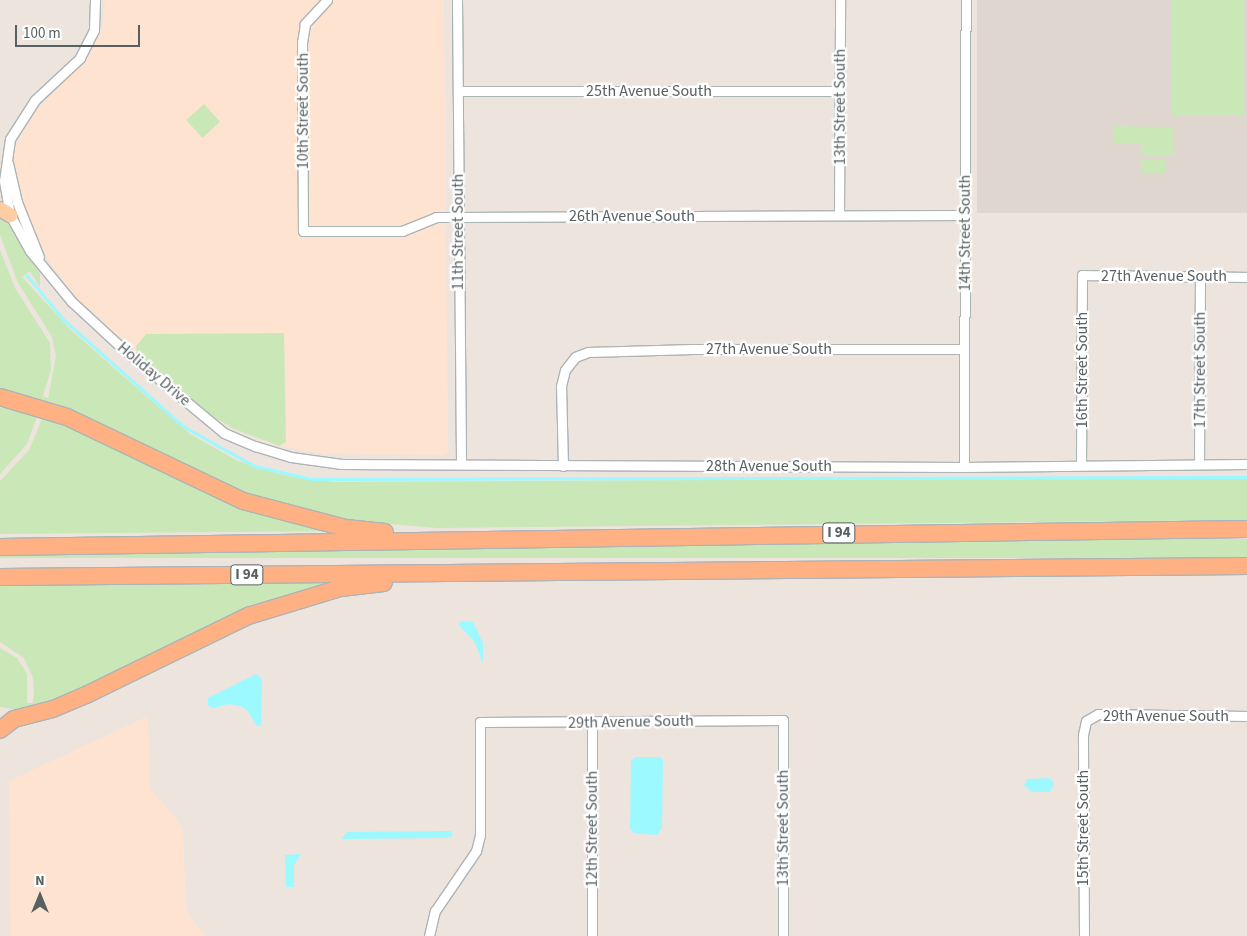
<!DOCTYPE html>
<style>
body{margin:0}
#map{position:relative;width:1247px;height:936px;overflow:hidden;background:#ede4de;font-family:"Source Sans 3",sans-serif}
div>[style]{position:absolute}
.commercial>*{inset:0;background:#ffe3d1}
.education>*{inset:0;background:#dfd6cf;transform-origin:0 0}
.green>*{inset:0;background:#cae8b7;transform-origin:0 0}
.water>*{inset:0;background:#9cf9ff}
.stream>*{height:2.5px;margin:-1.25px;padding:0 1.25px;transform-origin:1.25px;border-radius:1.25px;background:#9cf9ff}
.roads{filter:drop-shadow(1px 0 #adb4b6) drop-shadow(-1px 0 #adb4b6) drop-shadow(0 1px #adb4b6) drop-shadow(0 -1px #adb4b6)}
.minor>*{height:9px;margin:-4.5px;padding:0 4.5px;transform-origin:4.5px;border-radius:4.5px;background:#fff}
.primary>*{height:14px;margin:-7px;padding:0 7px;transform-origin:7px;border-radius:7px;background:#ffcda1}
.motorway>*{height:16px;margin:-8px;padding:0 8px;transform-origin:8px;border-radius:8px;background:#ffb183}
span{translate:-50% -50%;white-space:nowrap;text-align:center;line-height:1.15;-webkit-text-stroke:4.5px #fff;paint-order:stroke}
.shield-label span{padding:1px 4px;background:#fff;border:1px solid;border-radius:4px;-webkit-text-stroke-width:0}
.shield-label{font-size:15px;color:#586062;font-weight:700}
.street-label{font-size:16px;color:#586062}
.north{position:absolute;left:15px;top:871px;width:50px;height:50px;-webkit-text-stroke:4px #fff;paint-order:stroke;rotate:0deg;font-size:14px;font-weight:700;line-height:20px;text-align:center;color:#586062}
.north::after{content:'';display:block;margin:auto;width:18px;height:22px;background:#586062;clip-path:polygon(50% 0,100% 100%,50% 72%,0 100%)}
.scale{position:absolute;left:15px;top:25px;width:125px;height:22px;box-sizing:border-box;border:2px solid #586062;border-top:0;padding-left:6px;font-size:15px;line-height:18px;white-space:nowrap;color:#586062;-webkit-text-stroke:4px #fff;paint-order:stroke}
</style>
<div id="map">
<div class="commercial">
<div style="clip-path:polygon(105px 0,444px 0,448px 452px,442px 455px,325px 454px,273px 445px,221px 423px,178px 389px,116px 334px,76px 297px,52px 266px,28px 225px,16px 185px,13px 164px,15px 148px,26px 121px,92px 52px,103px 25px)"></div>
<div style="clip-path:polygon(148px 716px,150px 789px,175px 817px,183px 831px,186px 908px,194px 923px,206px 936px,10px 936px,9px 781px)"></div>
</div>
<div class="education">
<div style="left:977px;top:0;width:270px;height:213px"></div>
</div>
<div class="green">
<div style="left:1172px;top:0;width:72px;height:116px"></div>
<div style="left:204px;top:104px;width:24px;height:24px;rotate:48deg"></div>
<div style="clip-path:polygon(1113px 126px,1174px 127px,1174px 155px,1142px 155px,1141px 143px,1114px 143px)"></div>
<div style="left:1141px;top:160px;width:25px;height:14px"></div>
<div style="clip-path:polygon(0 216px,13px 228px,40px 274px,40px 288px,30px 271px,22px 277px,70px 329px,122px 375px,190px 434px,238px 461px,283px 475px,335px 482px,1247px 477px,1247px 520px,437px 528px,352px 521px,274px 503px,191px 470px,52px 404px,0 393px,0 250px,15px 288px,50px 343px,51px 370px,43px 396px,48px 398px,56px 356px,52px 337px,18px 283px,0 235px)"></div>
<div style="clip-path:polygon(284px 333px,286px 442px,279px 446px,234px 429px,212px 416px,137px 353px,136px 346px,146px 334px)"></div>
<div style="clip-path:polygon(15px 407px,33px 411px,341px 531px,0 534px,0 481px,29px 450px,42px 419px,37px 417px,27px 444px,0 474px,0 408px)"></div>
<div style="left:1247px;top:539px;width:19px;height:1247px;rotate:90deg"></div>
<div style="clip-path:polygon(339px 583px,25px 711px,0 707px,0 648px,17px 658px,27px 674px,27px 703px,33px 703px,34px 691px,33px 678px,24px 658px,0 642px,0 586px)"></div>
</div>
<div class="water">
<div style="clip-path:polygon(462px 621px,473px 622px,483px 643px,483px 663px,474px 641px,458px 624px)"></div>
<div style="clip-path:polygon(256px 674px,262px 679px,261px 726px,257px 726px,247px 710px,240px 706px,229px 704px,213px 708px,208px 706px,208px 698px)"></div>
<div style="clip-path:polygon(635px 757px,659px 757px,663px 760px,662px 828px,657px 835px,634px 833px,630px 828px,631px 761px)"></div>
<div style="clip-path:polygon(1050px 778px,1054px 783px,1050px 792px,1032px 792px,1024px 785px,1027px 779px)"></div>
<div style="clip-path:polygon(450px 831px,453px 834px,451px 837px,443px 838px,341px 839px,347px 832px)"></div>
<div style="clip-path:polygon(301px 854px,294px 865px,294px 887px,286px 887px,285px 855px)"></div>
</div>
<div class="stream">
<div style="left:27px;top:275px;width:57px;rotate:50.7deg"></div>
<div style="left:63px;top:319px;width:161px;rotate:41.7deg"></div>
<div style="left:183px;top:426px;width:82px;rotate:29.1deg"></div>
<div style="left:255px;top:466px;width:58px;rotate:12.8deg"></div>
<div style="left:312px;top:479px;width:935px;rotate:-0.12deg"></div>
</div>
<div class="roads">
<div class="minor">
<div style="left:95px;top:0;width:30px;rotate:92deg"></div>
<div style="left:94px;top:30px;width:31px;rotate:117deg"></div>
<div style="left:80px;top:58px;width:62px;rotate:137deg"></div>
<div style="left:35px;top:100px;width:46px;rotate:122.7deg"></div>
<div style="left:10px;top:139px;width:42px;rotate:98.1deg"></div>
<div style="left:4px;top:181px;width:35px;rotate:80deg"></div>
<div style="left:10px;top:215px;width:41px;rotate:60.9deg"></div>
<div style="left:30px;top:251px;width:65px;rotate:50.6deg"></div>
<div style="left:71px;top:301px;width:71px;rotate:42.7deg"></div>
<div style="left:123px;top:349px;width:131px;rotate:39.7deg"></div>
<div style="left:224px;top:433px;width:34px;rotate:23deg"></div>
<div style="left:255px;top:446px;width:38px;rotate:17deg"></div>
<div style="left:291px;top:457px;width:51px;rotate:7.8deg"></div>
<div style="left:342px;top:464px;width:622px;rotate:0.28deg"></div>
<div style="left:964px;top:467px;width:283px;rotate:-0.6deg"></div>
<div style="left:327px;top:0;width:33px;rotate:133deg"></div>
<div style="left:305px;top:24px;width:18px;rotate:99deg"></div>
<div style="left:302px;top:42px;width:189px;rotate:89.7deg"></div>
<div style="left:303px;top:231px;width:99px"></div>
<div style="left:402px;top:231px;width:37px;rotate:-22deg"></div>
<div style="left:436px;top:217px;width:21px"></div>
<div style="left:457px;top:217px;width:508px;rotate:-0.23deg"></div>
<div style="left:457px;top:0;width:464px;rotate:89.5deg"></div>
<div style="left:458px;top:91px;width:382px"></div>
<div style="left:8px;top:163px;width:40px;rotate:77deg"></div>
<div style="left:17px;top:202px;width:59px;rotate:68.2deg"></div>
<div style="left:839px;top:215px;width:215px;rotate:-89.7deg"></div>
<div style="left:1199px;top:464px;width:188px;rotate:-89.7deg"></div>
<div style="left:1081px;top:465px;width:190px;rotate:-89.7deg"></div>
<div style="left:1082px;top:275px;width:165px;rotate:0.7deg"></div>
<div style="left:563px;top:466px;width:80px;rotate:-91.4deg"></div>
<div style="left:561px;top:386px;width:16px;rotate:-76deg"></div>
<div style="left:565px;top:370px;width:16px;rotate:-52deg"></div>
<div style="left:575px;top:357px;width:14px;rotate:-21deg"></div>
<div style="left:588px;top:352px;width:105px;rotate:-1.6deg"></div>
<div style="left:693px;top:349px;width:271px"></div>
<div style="left:964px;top:467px;width:467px;rotate:-89.8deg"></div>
<div style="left:592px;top:722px;width:214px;rotate:90deg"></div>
<div style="left:429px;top:936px;width:26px;rotate:-77deg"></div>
<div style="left:435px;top:911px;width:73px;rotate:-55.7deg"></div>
<div style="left:476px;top:851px;width:16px;rotate:-76deg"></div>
<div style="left:480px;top:835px;width:113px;rotate:-90deg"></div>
<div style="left:480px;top:722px;width:303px;rotate:-0.4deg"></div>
<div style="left:783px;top:720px;width:216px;rotate:90deg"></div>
<div style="left:1084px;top:936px;width:201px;rotate:-90.3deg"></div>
<div style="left:1083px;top:735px;width:14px;rotate:-78deg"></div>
<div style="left:1086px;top:721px;width:14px;rotate:-30deg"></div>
<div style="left:1098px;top:714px;width:149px;rotate:0.8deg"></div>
</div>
<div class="primary">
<div style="left:0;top:209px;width:12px;rotate:31deg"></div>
</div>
<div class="motorway">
<div style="left:0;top:397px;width:70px;rotate:16.6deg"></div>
<div style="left:67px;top:417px;width:195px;rotate:25.5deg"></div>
<div style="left:243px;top:501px;width:106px;rotate:14.7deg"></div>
<div style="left:346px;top:528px;width:39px;rotate:6deg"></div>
<div style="left:0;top:547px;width:1247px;rotate:-0.83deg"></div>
<div style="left:0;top:577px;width:1247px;rotate:-0.51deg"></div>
<div style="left:0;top:730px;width:18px;rotate:-38deg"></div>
<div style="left:14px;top:719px;width:40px;rotate:-14.4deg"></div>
<div style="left:53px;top:709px;width:38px;rotate:-23deg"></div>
<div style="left:88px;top:694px;width:178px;rotate:-26deg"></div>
<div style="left:248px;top:616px;width:97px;rotate:-16.8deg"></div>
<div style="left:341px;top:588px;width:43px;rotate:-6.6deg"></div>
</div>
</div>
<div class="shield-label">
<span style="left:839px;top:533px">I 94</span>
<span style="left:247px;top:575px">I 94</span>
</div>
<div class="street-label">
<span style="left:649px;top:91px">25th Avenue South</span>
<span style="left:840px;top:107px;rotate:-90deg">13th Street South</span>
<span style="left:303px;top:111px;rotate:-90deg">10th Street South</span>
<span style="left:632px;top:216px">26th Avenue South</span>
<span style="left:458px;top:232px;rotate:-90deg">11th Street South</span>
<span style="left:965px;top:233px;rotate:-90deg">14th Street South</span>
<span style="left:1164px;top:276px">27th Avenue South</span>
<span style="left:769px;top:349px">27th Avenue South</span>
<span style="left:1082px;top:370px;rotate:-90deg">16th Street South</span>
<span style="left:1200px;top:370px;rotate:-90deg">17th Street South</span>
<span style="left:154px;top:374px;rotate:40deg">Holiday Drive</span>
<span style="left:769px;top:466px">28th Avenue South</span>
<span style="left:1166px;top:716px">29th Avenue South</span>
<span style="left:631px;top:722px;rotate:-1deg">29th Avenue South</span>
<span style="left:783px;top:828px;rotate:-90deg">13th Street South</span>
<span style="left:1083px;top:828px;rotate:-90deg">15th Street South</span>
<span style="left:592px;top:829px;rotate:-90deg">12th Street South</span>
</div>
<div class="north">N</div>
<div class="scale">100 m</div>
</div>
